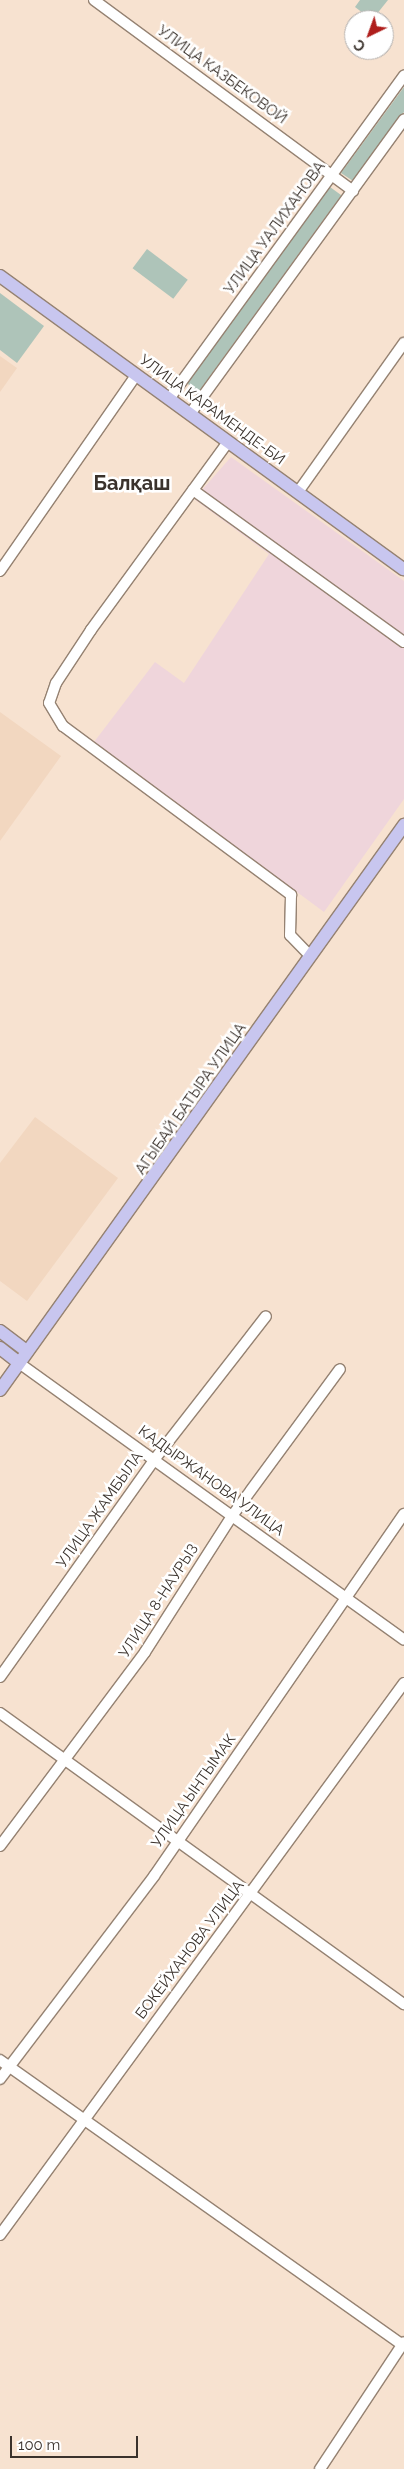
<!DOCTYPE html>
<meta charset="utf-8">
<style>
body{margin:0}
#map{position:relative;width:404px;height:2469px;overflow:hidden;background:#f7e2d0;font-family:Raleway,sans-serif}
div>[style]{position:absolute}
.commercial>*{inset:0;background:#efd5db}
.built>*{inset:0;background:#f2d7c0}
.green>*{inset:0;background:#aec4b9;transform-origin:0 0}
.roads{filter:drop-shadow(1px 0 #958272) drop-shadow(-1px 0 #958272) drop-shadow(0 1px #958272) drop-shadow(0 -1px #958272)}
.minor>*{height:10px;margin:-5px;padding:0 5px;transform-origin:5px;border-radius:5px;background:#fff}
.major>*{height:12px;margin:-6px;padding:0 6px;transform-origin:6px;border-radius:6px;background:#c8c6ef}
span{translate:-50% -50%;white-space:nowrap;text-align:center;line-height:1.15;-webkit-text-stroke:5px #fff;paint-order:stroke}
.street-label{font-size:15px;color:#3a322c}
.district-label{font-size:20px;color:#3a322c;font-weight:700}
.north{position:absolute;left:344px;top:10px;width:50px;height:50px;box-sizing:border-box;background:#fff;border:1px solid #b0adab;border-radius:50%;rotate:222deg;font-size:14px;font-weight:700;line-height:20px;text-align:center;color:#3a322c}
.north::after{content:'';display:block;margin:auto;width:18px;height:22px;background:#af1e1c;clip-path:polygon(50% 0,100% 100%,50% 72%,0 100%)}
.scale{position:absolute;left:10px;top:2436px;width:128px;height:22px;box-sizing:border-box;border:2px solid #3a322c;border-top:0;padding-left:6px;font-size:15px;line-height:18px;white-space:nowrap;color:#3a322c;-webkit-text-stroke:4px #fff;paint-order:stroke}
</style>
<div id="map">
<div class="commercial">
<div style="clip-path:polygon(231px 457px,404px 581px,404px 799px,324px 912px,94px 742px,155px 662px,184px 683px,269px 554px,194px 499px)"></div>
</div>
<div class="built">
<div style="clip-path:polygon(0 356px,17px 368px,0 392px)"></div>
<div style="clip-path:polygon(0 712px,61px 756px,0 841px)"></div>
<div style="clip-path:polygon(35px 1117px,118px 1178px,27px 1301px,0 1281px,0 1163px)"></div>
</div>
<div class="green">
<div style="clip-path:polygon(360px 0,388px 0,372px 20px,355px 7px)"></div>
<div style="clip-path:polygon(404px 87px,404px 112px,353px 181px,341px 173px)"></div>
<div style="left:330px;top:187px;width:14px;height:243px;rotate:36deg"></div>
<div style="left:147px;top:249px;width:51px;height:24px;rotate:37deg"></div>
<div style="clip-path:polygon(0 293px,44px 326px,17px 363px,0 350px)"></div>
</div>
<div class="roads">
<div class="minor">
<div style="left:94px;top:0;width:322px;rotate:36.4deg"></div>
<div style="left:169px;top:399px;width:400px;rotate:-54deg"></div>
<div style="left:190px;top:414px;width:364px;rotate:-54deg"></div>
<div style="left:228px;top:442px;width:233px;rotate:126.1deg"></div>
<div style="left:91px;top:630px;width:64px;rotate:123.4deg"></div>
<div style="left:56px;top:683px;width:21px;rotate:109deg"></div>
<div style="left:49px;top:703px;width:27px;rotate:59deg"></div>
<div style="left:63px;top:726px;width:284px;rotate:36.5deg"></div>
<div style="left:291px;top:895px;width:40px;rotate:91.4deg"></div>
<div style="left:290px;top:935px;width:29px;rotate:46deg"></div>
<div style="left:193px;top:490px;width:260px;rotate:35.8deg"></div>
<div style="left:298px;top:492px;width:183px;rotate:-54.6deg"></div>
<div style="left:0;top:571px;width:239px;rotate:-55.2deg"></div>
<div style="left:19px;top:1363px;width:474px;rotate:35.7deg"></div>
<div style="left:0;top:1677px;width:266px;rotate:-54.6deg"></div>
<div style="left:154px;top:1460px;width:182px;rotate:-52.1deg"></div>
<div style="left:0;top:1713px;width:498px;rotate:35.8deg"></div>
<div style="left:0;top:1846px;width:242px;rotate:-53.2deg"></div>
<div style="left:145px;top:1652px;width:161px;rotate:-57.4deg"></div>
<div style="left:232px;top:1516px;width:182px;rotate:-53.7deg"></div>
<div style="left:0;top:2060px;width:495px;rotate:35.3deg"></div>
<div style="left:0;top:2079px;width:255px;rotate:-52.8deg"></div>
<div style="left:154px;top:1876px;width:440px;rotate:-55.4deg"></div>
<div style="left:0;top:2235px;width:684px;rotate:-53.8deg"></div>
<div style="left:320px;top:2469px;width:152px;rotate:-56.5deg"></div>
</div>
<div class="major">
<div style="left:0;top:276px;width:499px;rotate:36deg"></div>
<div style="left:0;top:1331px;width:34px;rotate:37deg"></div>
<div style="left:0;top:1348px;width:24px;rotate:38deg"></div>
<div style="left:0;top:1390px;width:695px;rotate:-54.43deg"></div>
</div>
</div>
<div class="street-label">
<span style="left:222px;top:75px;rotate:36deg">УЛИЦА КАЗБЕКОВОЙ</span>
<span style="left:275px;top:228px;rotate:-54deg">УЛИЦА УАЛИХАНОВА</span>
<span style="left:212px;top:410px;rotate:36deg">УЛИЦА КАРАМЕНДЕ-БИ</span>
<span style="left:191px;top:1099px;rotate:-55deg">АГЫБАЙ БАТЫРА УЛИЦА</span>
<span style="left:211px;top:1481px;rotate:36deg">КАДЫРЖАНОВА УЛИЦА</span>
<span style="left:100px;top:1510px;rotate:-55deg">УЛИЦА ЖАМБЫЛА</span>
<span style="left:159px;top:1601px;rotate:-57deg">УЛИЦА 8-НАУРЫЗ</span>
<span style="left:194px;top:1791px;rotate:-55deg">УЛИЦА ЫНТЫМАК</span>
<span style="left:190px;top:1950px;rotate:-53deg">БОКЕЙХАНОВА УЛИЦА</span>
</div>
<div class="district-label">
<span style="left:132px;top:483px">Балқаш</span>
</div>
<div class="north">С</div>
<div class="scale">100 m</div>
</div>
